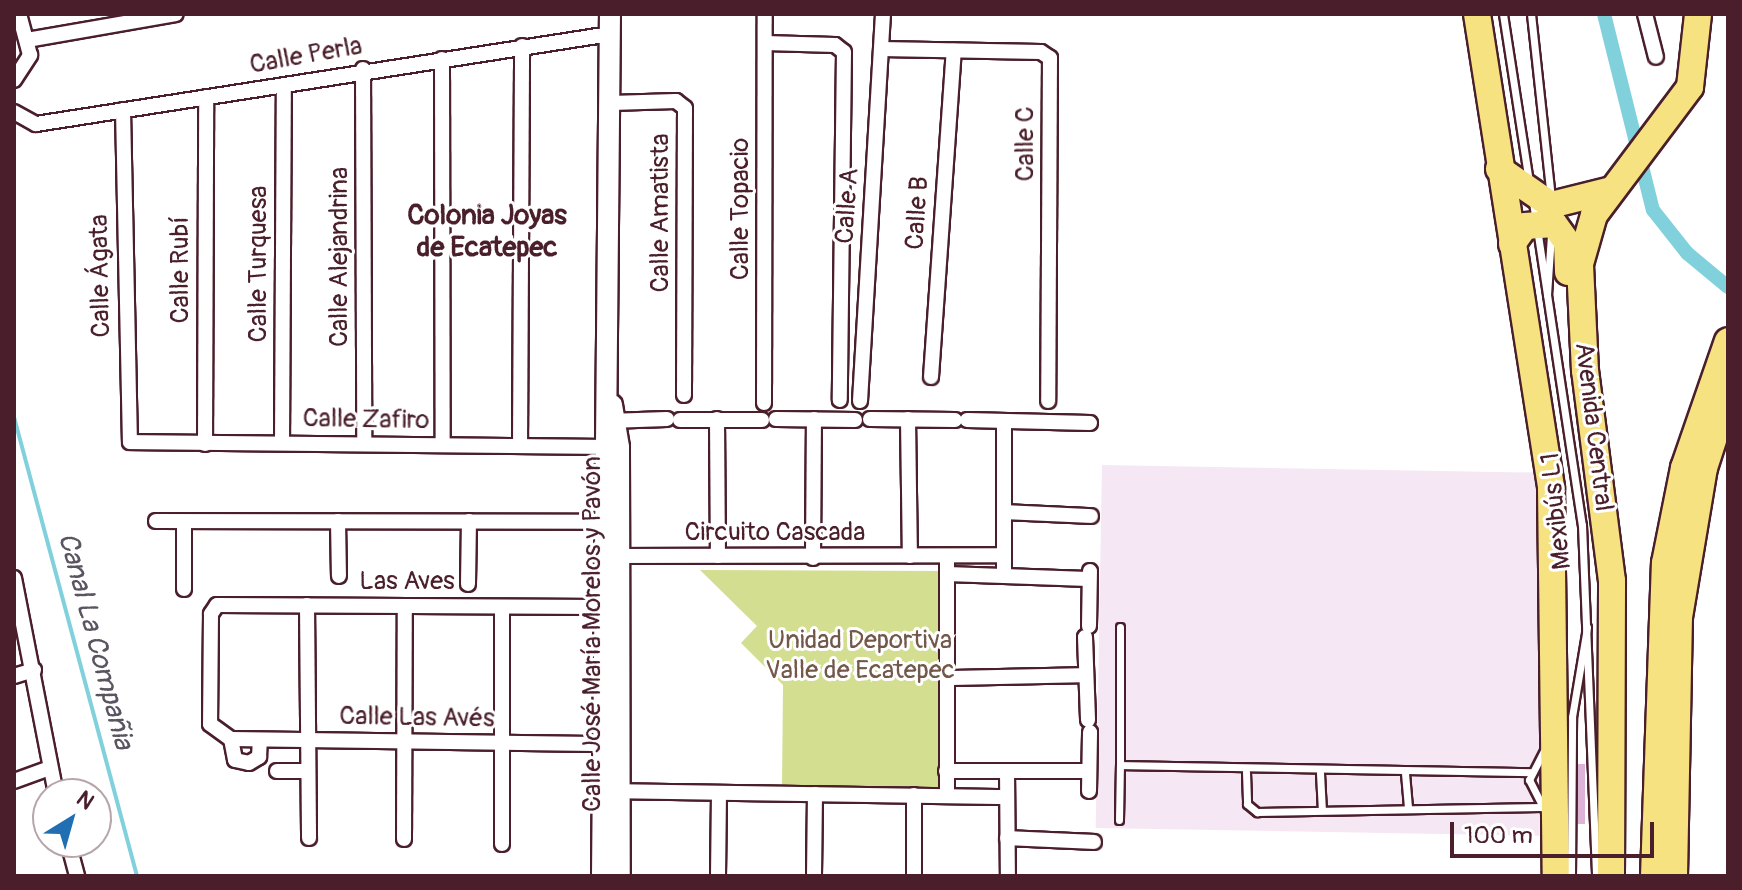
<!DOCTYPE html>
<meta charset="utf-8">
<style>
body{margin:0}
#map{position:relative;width:1742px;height:890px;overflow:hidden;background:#fff;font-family:Pangolin,sans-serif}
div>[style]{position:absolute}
.built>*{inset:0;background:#f5e8f4;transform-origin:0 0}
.green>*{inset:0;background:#d3de91}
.stream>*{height:4px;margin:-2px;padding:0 2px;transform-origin:2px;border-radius:2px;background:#81d1dd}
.canal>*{height:14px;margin:-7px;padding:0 7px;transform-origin:7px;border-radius:7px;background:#81d1dd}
.building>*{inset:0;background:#ddb3d9;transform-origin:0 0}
.roads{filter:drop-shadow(2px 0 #4a1f2b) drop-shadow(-2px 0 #4a1f2b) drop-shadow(0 2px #4a1f2b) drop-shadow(0 -2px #4a1f2b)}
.lane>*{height:7px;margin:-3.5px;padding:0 3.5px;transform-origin:3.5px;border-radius:3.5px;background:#fff}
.street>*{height:14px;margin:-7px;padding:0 7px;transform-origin:7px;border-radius:7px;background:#fff}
.secondary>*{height:20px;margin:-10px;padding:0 10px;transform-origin:10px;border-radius:10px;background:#fff}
.highway>*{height:26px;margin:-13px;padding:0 13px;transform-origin:13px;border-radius:13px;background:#f6e281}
span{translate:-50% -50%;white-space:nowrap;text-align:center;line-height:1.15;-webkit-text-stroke:6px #fff;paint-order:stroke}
.street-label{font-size:26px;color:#4a1f2b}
.park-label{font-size:26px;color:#73584a}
.neighbourhood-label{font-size:28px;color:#4a1f2b;font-weight:700}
.water-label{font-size:28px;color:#5a5460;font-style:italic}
.frame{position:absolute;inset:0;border:16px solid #4a1f2b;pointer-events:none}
.north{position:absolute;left:32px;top:778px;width:80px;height:80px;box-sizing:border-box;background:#fff;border:2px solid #b7a5aa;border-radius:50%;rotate:37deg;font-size:22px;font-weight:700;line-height:32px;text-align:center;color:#4a1f2b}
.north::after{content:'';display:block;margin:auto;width:28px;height:36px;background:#1f6fb2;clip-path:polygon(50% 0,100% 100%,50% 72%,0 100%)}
.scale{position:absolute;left:1450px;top:822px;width:204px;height:36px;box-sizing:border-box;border:4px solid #4a1f2b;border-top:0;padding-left:10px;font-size:24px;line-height:28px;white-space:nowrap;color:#4a1f2b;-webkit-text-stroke:6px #fff;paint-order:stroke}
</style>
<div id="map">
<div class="built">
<div style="left:1102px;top:465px;width:444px;height:363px;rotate:1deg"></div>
</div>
<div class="green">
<div style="clip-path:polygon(700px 570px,943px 571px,940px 788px,782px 787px,783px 685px,741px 643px,757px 626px)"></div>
</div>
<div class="stream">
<div style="left:14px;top:417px;width:475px;rotate:75deg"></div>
</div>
<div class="canal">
<div style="left:1604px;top:14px;width:202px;rotate:76deg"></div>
<div style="left:1653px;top:210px;width:55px;rotate:51.7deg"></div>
<div style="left:1687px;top:253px;width:53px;rotate:39.7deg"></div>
</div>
<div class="building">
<div style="left:1578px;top:764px;width:7px;height:60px"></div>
</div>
<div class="roads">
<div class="lane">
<div style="left:1503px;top:14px;width:170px;rotate:81.2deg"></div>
<div style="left:1531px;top:14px;width:185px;rotate:83.8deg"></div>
<div style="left:1533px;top:202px;width:327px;rotate:81.4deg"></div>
<div style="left:1582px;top:525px;width:351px;rotate:87.7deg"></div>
<div style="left:1547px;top:295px;width:61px;rotate:-86.2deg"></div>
<div style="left:1120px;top:627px;width:138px;rotate:90deg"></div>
<div style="left:1120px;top:765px;width:410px;rotate:1deg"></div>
<div style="left:1246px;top:772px;width:32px;rotate:88deg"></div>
<div style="left:1247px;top:804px;width:13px;rotate:39deg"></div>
<div style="left:1257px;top:812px;width:284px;rotate:-1deg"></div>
<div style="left:1320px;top:773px;width:36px;rotate:87deg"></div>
<div style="left:1405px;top:773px;width:35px;rotate:85deg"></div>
<div style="left:1544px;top:809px;width:33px;rotate:-117deg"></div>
<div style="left:1529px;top:780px;width:37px;rotate:-63deg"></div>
<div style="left:1119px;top:820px;width:55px;rotate:-89deg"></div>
<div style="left:1571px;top:876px;width:159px;rotate:-89.6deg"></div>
<div style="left:1572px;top:717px;width:91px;rotate:-80.5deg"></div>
</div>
<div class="street">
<div style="left:1645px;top:14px;width:44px;rotate:75.7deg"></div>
<div style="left:27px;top:40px;width:151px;rotate:-9.9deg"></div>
<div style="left:765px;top:43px;width:70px;rotate:1.6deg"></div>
<div style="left:835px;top:45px;width:11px;rotate:38deg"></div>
<div style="left:844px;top:52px;width:348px;rotate:90.7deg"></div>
<div style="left:881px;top:49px;width:160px;rotate:1.1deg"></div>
<div style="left:1041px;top:52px;width:11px;rotate:34deg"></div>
<div style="left:1050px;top:58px;width:343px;rotate:90.3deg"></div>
<div style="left:442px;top:59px;width:386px;rotate:89.9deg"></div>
<div style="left:363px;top:69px;width:375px;rotate:89.8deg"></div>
<div style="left:14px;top:80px;width:30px;rotate:-57deg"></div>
<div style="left:30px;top:55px;width:42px;rotate:-105deg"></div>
<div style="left:611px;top:103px;width:65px;rotate:-1.8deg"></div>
<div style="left:676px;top:101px;width:11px;rotate:38deg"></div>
<div style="left:685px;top:108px;width:287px;rotate:90.2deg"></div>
<div style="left:123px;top:110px;width:332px;rotate:88.8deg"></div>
<div style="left:130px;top:442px;width:471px;rotate:0.6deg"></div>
<div style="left:14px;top:112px;width:25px;rotate:29deg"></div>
<div style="left:36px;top:124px;width:581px;rotate:-8.91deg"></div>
<div style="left:931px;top:377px;width:327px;rotate:-86deg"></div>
<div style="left:860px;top:401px;width:388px;rotate:-86.6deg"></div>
<div style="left:764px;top:403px;width:389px;rotate:-89.9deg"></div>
<div style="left:717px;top:419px;width:137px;rotate:89.6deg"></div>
<div style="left:776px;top:419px;width:79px;rotate:0.7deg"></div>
<div style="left:870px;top:419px;width:85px;rotate:0.7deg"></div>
<div style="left:908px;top:419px;width:137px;rotate:89.2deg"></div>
<div style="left:680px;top:420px;width:82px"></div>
<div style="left:967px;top:420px;width:123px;rotate:1.4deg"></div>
<div style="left:609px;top:421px;width:58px;rotate:-2deg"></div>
<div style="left:282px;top:443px;width:358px;rotate:-89.7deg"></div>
<div style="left:205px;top:444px;width:347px;rotate:-89.8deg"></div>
<div style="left:520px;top:446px;width:400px;rotate:-89.7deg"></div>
<div style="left:1005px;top:512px;width:86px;rotate:2.7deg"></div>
<div style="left:156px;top:521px;width:445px;rotate:0.1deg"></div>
<div style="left:338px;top:521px;width:55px;rotate:89deg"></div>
<div style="left:611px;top:556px;width:392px;rotate:-0.1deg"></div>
<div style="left:813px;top:558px;width:139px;rotate:-89.6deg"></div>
<div style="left:947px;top:574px;width:141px;rotate:2deg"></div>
<div style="left:1004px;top:576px;width:154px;rotate:-90deg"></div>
<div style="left:14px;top:578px;width:220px;rotate:79deg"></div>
<div style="left:468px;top:584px;width:63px;rotate:-89.1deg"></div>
<div style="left:184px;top:589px;width:67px;rotate:-90deg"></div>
<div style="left:307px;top:605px;width:233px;rotate:89.5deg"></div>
<div style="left:502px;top:607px;width:237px;rotate:90deg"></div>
<div style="left:600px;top:607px;width:383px;rotate:-179.7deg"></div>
<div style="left:217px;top:605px;width:11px;rotate:124deg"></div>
<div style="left:211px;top:614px;width:110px;rotate:90.5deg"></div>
<div style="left:210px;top:724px;width:26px;rotate:36deg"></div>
<div style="left:231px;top:739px;width:381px;rotate:0.8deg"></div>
<div style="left:1089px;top:626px;width:55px;rotate:-89deg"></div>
<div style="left:1085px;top:637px;width:83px;rotate:87.9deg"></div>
<div style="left:14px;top:676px;width:21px;rotate:-17deg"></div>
<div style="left:947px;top:678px;width:138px;rotate:-1.2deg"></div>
<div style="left:231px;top:739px;width:21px;rotate:79deg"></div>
<div style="left:235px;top:760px;width:14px;rotate:12deg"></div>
<div style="left:249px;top:763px;width:12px;rotate:-31deg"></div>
<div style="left:259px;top:757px;width:17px;rotate:-87deg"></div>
<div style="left:277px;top:771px;width:30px"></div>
<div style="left:946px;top:771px;width:142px"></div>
<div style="left:1007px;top:771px;width:105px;rotate:89.5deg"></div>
<div style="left:14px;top:781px;width:38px;rotate:-20deg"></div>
<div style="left:612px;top:791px;width:395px;rotate:0.9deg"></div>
<div style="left:1089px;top:791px;width:59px;rotate:-89deg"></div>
<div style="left:914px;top:795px;width:81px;rotate:90deg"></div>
<div style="left:947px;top:796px;width:240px;rotate:-90deg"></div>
<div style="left:1007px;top:838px;width:87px;rotate:2.6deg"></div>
<div style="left:404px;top:839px;width:232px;rotate:-89.8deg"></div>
<div style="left:68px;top:842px;width:35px;rotate:75deg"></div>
<div style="left:718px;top:876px;width:83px;rotate:-89.3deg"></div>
<div style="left:814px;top:876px;width:82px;rotate:-89.3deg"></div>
</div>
<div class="secondary">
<div style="left:612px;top:405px;width:43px;rotate:80.5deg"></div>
<div style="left:619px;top:447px;width:429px;rotate:89.9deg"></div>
<div style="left:602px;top:876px;width:862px;rotate:-89.47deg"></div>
</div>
<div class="highway">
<div style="left:1477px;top:14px;width:480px;rotate:81.1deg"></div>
<div style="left:1551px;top:488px;width:388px;rotate:89.3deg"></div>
<div style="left:1499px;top:169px;width:63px;rotate:34.7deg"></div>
<div style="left:1551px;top:205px;width:62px;rotate:-14deg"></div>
<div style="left:1512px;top:244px;width:22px;rotate:-54deg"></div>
<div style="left:1525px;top:226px;width:29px;rotate:-4deg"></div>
<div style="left:1554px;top:224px;width:22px;rotate:54deg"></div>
<div style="left:1567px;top:242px;width:30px;rotate:88deg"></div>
<div style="left:1611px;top:876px;width:295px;rotate:-89.8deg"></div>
<div style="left:1612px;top:581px;width:212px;rotate:-97.3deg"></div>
<div style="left:1585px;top:371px;width:107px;rotate:-92.7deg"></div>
<div style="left:1580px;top:264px;width:51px;rotate:-74.1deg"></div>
<div style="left:1594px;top:215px;width:160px;rotate:-53.1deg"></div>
<div style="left:1690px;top:87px;width:73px;rotate:-83.7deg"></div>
<div style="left:1654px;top:876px;width:313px;rotate:-88deg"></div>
<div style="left:1665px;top:563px;width:97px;rotate:-78.7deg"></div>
<div style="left:1684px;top:468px;width:134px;rotate:-70.9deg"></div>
<div style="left:1674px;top:876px;width:259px;rotate:-88.9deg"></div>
<div style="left:1679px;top:617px;width:151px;rotate:-80.5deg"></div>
<div style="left:1704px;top:468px;width:78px;rotate:-72deg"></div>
</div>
</div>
<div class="street-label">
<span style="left:306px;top:56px;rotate:-10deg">Calle Perla</span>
<span style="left:1026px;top:144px;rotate:-90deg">Calle C</span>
<span style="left:848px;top:206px;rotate:-86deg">Calle A</span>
<span style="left:741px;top:209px;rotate:-90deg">Calle Topacio</span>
<span style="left:661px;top:213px;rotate:-90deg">Calle Amatista</span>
<span style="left:918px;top:213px;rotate:-86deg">Calle B</span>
<span style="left:340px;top:257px;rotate:-90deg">Calle Alejandrina</span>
<span style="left:259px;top:264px;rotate:-90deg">Calle Turquesa</span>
<span style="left:181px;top:270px;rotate:-90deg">Calle Rubí</span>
<span style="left:101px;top:276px;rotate:-91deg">Calle Ágata</span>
<span style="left:366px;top:420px;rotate:1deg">Calle Zafiro</span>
<span style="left:1593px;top:427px;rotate:83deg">Avenida Central</span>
<span style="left:1557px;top:511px;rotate:-96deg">Mexibús L1</span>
<span style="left:775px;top:533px">Circuito Cascada</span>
<span style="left:407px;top:582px">Las Aves</span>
<span style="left:593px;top:634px;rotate:-90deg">Calle José María Morelos y Pavón</span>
<span style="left:417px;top:718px;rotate:1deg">Calle Las Avés</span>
</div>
<div class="park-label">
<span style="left:860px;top:656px">Unidad Deportiva<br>Valle de Ecatepec</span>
</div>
<div class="neighbourhood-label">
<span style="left:487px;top:232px">Colonia Joyas<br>de Ecatepec</span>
</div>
<div class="water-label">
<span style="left:95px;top:641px;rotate:75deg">Canal La Compañia</span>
</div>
<div class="frame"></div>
<div class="north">N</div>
<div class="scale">100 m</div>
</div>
